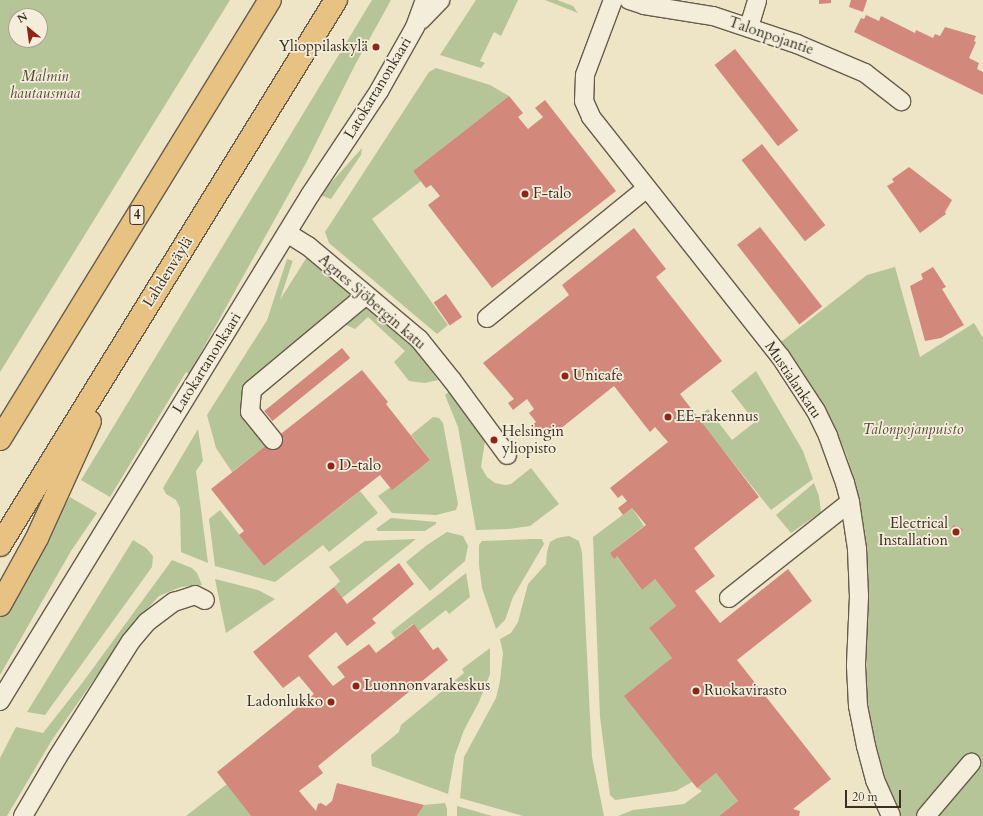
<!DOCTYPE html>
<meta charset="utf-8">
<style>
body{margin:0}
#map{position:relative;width:983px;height:816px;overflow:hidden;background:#eee4c6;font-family:Cardo,serif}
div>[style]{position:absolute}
.green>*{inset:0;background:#b6c597;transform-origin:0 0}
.building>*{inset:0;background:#d3887c;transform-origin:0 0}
.roads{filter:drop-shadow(1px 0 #685c4b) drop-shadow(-1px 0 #685c4b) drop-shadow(0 1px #685c4b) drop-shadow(0 -1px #685c4b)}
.minor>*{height:18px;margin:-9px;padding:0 9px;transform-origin:9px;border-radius:9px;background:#f4edda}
.highway>*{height:22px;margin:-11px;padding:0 11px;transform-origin:11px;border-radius:11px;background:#e7c283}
.dots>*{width:11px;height:11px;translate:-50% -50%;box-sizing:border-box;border:2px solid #f4edda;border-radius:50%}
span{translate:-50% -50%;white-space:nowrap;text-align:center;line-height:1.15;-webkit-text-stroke:3.5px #f4edda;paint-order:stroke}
.shield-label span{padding:1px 3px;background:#f4edda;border:1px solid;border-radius:3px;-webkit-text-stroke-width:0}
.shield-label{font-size:14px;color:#3b2e22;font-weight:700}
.street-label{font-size:15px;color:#3b2e22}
.poi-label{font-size:15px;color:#3b2e22}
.right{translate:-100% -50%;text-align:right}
.left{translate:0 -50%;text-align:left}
.park-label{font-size:15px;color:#544c39;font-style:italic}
.north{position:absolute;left:8px;top:8px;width:40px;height:40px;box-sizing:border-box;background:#f4edda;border:1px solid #aaa190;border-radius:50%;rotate:331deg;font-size:11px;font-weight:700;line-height:16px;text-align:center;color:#3b2e22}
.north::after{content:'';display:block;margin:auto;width:14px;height:18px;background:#8f2418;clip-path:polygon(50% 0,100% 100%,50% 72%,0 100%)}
.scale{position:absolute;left:845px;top:790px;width:56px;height:18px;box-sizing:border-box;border:2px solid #3b2e22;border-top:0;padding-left:5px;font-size:12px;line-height:14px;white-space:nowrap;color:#3b2e22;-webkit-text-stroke:3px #f4edda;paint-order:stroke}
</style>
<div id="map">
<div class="green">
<div style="clip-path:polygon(evenodd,0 0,230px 0,0 372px,0 0,16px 16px,40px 16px,40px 40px,16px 40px,16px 16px)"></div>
<div style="clip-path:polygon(372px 0,391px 0,355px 65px,306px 163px,189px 374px,186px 372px,110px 497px,81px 480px)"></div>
<div style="clip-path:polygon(476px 0,518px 0,501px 36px,494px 32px,480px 61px,485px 63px,481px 68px,440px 55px)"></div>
<div style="clip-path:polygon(545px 0,557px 0,573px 6px,578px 13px)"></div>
<div style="clip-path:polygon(436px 68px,490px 85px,509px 96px,413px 171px,421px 181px,372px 219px,448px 325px,437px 334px,329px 243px,325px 232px,429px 72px)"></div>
<div style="clip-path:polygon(362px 148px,361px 155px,331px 199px,320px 195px)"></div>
<div style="clip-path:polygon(307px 257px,354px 294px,247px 390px,240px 407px,268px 444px,232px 472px,216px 448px,207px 415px)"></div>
<div style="left:287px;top:259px;width:6px;height:69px;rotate:18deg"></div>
<div style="clip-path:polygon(895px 267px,920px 357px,974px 323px,983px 338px,983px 816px,901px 816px,895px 803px,884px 774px,872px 731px,866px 689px,868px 587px,865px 531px,857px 495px,847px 456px,830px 417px,781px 342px,867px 275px)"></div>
<div style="clip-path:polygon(361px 304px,411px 344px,438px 380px,425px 383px,409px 381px,394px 362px,405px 351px,368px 317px,355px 329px,340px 322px)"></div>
<div style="clip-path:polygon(756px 371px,803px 451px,813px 479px,771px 510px,697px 418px,708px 409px,732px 440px,755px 422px,731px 391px)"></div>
<div style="clip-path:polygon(451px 390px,480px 432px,485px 441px,481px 467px,487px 477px,495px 483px,505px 485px,511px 484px,531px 468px,559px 504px,530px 526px,509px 529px,476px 530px,458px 427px,445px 395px)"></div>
<div style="clip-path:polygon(433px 417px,439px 418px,443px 423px,458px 504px,456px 510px,436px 515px,392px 513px,378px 496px,430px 460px,411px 435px)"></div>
<div style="clip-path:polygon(198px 429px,203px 461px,196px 471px,208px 563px,181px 552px,180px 508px,176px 500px,166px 494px,163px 488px)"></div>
<div style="clip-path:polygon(814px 483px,819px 496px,821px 512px,791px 533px,776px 515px)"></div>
<div style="clip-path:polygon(360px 491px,378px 513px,329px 552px,323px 545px,275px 582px,215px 566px,209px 519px,220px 510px,264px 566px)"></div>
<div style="clip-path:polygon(70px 497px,97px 513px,71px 551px,0 675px,0 615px)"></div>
<div style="clip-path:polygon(632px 508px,644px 526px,610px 553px,614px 558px,616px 555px,641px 589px,655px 579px,676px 606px,649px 628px,672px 658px,692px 782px,676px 791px,615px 800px,610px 795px,600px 717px,593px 537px)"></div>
<div style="clip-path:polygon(391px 518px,436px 522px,436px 524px,425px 531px,378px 531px,376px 529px)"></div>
<div style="clip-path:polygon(447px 532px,463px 536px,468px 546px,465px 561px,430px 591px,406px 562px,427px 545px)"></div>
<div style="clip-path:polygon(569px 536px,579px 541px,582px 553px,592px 757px,604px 816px,523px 816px,460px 798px,464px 757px,496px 698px,500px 681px,503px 653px,500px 639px,511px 633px,518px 622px,528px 584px,546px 564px,547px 552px,550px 542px,557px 538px)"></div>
<div style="clip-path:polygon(416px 539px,342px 598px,334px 587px,340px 581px,329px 567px,365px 541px)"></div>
<div style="clip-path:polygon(532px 539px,542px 539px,544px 544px,513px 597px,505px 620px,496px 629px,482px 588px,479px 565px,479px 545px,482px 541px)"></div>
<div style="clip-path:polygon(133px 540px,146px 548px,153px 556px,152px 567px,45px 715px,27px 712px)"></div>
<div style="clip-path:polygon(172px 560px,192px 568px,197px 573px,202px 585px,181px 587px,159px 596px,129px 629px,52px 740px,7px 816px,0 816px,0 758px,16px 727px,43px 733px,83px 682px)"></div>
<div style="clip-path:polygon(466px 573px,470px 597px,449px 614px,446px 610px,419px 631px,413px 624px,395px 638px,391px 632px)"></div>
<div style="clip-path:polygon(215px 579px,258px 590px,275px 599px,226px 633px)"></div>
<div style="clip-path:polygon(490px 648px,490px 674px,479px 702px,464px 730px,455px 755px,448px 794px,372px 766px,371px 755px,399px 732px,401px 725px,464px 673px,462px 669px)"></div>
<div style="clip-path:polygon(716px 773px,738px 801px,719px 816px,618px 816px,633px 810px,684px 804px,702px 791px,697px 788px)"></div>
<div style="clip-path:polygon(227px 784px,251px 816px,186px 816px)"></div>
<div style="clip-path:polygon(445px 803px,447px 809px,447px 816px,417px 816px,424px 805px)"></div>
<div style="clip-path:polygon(457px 806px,492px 816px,457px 816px)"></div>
</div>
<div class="building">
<div style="clip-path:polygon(819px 0,831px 0,831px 3px,819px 4px)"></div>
<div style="clip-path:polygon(851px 0,867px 0,863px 12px,849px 7px)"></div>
<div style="clip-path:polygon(866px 15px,879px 21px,881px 16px,915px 33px,916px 30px,933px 38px,935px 34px,940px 36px,945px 27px,976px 36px,974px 41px,976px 42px,969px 58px,979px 63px,977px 69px,983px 72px,983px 95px,854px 32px,861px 18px,864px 19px)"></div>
<div style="left:735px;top:49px;width:103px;height:26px;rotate:52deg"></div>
<div style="clip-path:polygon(509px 96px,523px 113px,518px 117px,528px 129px,543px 117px,535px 108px,545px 100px,616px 191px,492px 288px,428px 205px,440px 196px,431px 185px,426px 188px,413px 171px)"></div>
<div style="left:762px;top:144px;width:103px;height:26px;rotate:52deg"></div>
<div style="clip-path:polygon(909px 167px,952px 200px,945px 212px,946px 214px,920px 233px,887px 186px,894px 182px,892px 179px)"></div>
<div style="left:760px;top:227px;width:101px;height:29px;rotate:52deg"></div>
<div style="clip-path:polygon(634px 228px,666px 269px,656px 277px,722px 361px,680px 394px,759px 497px,694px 548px,715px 576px,695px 591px,720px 623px,788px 569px,812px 601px,737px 660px,831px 779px,793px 809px,800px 811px,799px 816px,719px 816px,738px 801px,716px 773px,697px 788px,624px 696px,672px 658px,649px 628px,676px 606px,655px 579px,642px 590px,617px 556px,614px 559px,610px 553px,646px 525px,632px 508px,623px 515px,618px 508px,627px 501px,622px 495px,618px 498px,610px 488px,668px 442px,655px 427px,650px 432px,614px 386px,545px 441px,532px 425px,536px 422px,529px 413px,534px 409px,527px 399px,513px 410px,508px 403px,514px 399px,483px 363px,569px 295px,562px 285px)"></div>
<div style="clip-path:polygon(933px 267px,946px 287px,942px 289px,964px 325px,941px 338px,925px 341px,910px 286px,923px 279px,921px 274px)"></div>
<div style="left:446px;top:294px;width:28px;height:15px;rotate:55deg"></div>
<div style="left:342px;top:348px;width:13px;height:100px;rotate:51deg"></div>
<div style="clip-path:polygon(362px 370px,388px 402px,386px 404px,430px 460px,392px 490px,380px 475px,264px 566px,239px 535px,244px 531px,211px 489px)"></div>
<div style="clip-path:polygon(953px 525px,963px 529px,959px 538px,950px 535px)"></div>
<div style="clip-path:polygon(399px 563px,414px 584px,372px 619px,376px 623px,347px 646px,336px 632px,308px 656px,333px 686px,345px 677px,337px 667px,369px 644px,376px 653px,414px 624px,433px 650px,438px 647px,448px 660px,318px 766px,323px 773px,299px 791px,316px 811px,318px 804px,321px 803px,326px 806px,332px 801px,337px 783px,424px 805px,417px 816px,251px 816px,217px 772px,314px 694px,299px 676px,283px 688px,253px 652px,334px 587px,347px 604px)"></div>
</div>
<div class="roads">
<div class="minor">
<div style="left:613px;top:0;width:80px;rotate:110.5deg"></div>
<div style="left:585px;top:75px;width:26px;rotate:92deg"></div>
<div style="left:584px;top:101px;width:17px;rotate:66deg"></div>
<div style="left:591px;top:117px;width:305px;rotate:51.7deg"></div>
<div style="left:780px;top:356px;width:66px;rotate:56.8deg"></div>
<div style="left:816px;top:411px;width:28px;rotate:64deg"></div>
<div style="left:828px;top:436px;width:50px;rotate:70.1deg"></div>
<div style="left:845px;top:483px;width:20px;rotate:75deg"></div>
<div style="left:850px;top:502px;width:48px;rotate:81.5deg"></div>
<div style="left:857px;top:549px;width:47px;rotate:87.6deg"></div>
<div style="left:859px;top:596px;width:70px;rotate:92.5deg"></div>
<div style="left:856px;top:666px;width:40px;rotate:87.1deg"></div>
<div style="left:858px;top:706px;width:41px;rotate:78.7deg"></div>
<div style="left:866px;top:746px;width:35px;rotate:75deg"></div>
<div style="left:875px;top:780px;width:39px;rotate:66deg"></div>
<div style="left:629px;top:0;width:16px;rotate:18deg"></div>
<div style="left:644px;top:5px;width:70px;rotate:9.1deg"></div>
<div style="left:713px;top:16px;width:89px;rotate:18.4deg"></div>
<div style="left:797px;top:44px;width:74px;rotate:23.1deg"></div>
<div style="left:865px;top:73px;width:46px;rotate:37.9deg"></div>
<div style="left:421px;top:20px;width:28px;rotate:-46deg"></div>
<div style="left:749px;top:27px;width:28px;rotate:-73deg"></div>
<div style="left:287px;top:233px;width:25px;rotate:32deg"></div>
<div style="left:308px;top:246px;width:145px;rotate:40deg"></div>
<div style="left:419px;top:339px;width:53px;rotate:51.2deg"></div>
<div style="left:452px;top:380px;width:93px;rotate:53.7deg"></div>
<div style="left:487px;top:318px;width:206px;rotate:-39.1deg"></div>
<div style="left:273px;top:440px;width:36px;rotate:-129deg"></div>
<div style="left:250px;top:412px;width:22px;rotate:-85deg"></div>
<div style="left:252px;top:390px;width:148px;rotate:-39.8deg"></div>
<div style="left:729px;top:598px;width:154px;rotate:-38.4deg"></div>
<div style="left:0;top:701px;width:593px;rotate:-58.51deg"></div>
<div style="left:310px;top:195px;width:125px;rotate:-56.4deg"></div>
<div style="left:379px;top:91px;width:73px;rotate:-60.6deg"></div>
<div style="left:415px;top:27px;width:29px;rotate:-70deg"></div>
<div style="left:23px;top:816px;width:67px;rotate:-59.6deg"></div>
<div style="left:57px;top:758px;width:138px;rotate:-57.7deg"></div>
<div style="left:131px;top:641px;width:25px;rotate:-50deg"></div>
<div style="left:147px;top:622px;width:34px;rotate:-37deg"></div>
<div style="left:174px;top:602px;width:22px;rotate:-18deg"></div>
<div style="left:195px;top:595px;width:11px;rotate:27deg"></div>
<div style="left:926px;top:816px;width:70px;rotate:-49.7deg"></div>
</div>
<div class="highway">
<div style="left:0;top:439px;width:515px;rotate:-58.41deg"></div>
<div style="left:0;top:545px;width:640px;rotate:-58.35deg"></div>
<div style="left:0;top:605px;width:77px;rotate:-61.1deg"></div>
<div style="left:37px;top:538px;width:128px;rotate:-65.6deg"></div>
</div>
</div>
<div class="dots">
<div style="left:376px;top:47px;background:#8f2418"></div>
<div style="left:525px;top:194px;background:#8f2418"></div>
<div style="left:565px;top:376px;background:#8f2418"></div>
<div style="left:668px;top:417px;background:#8f2418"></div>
<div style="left:494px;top:440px;background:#8f2418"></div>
<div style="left:331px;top:466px;background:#8f2418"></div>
<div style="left:956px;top:532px;background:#8f2418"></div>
<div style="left:356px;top:686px;background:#8f2418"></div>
<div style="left:696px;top:691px;background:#8f2418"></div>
<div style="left:331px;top:702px;background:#8f2418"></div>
</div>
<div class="shield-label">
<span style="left:137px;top:215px">4</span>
</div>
<div class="street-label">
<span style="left:771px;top:36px;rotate:19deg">Talonpojantie</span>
<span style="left:378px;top:88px;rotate:-59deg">Latokartanonkaari</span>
<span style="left:168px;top:272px;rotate:-58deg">Lahdenväylä</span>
<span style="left:372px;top:302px;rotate:41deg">Agnes Sjöbergin katu</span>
<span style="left:207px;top:363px;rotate:-58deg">Latokartanonkaari</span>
<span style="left:793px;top:380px;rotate:56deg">Mustialankatu</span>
</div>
<div class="poi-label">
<span class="right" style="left:368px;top:47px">Ylioppilaskylä</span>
<span class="left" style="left:533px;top:194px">F-talo</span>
<span class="left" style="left:573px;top:376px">Unicafe</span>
<span class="left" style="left:676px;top:417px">EE-rakennus</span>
<span class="left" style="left:502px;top:440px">Helsingin<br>yliopisto</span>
<span class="left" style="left:339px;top:466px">D-talo</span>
<span class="right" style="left:948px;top:532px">Electrical<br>Installation</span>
<span class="left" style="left:364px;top:686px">Luonnonvarakeskus</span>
<span class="left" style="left:704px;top:691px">Ruokavirasto</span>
<span class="right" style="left:323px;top:702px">Ladonlukko</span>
</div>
<div class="park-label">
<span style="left:45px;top:85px">Malmin<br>hautausmaa</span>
<span style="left:913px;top:430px">Talonpojanpuisto</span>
</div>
<div class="north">N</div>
<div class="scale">20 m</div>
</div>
